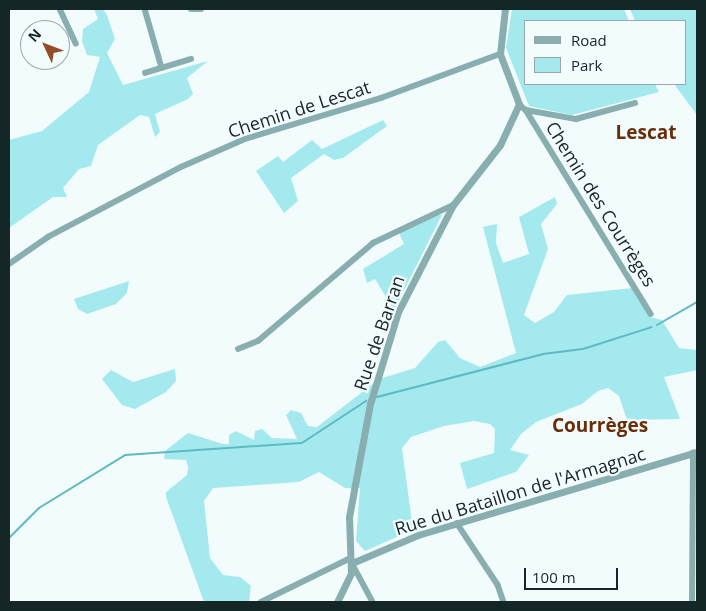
<!DOCTYPE html>
<meta charset="utf-8">
<style>
body{margin:0}
#map{position:relative;width:706px;height:611px;overflow:hidden;background:#f3fcfc;font-family:"Open Sans",sans-serif}
div>[style]{position:absolute}
.green>*{inset:0;background:#a4e9ee}
.stream>*{height:2px;margin:-1px;padding:0 1px;transform-origin:1px;border-radius:1px;background:#5dbac2}
.minor>*{height:5.5px;margin:-2.75px;padding:0 2.75px;transform-origin:2.75px;border-radius:2.75px;background:#89aeb0}
.tertiary>*{height:7px;margin:-3.5px;padding:0 3.5px;transform-origin:3.5px;border-radius:3.5px;background:#89aeb0}
span{translate:-50% -50%;white-space:nowrap;text-align:center;line-height:1.15;-webkit-text-stroke:4.5px #f3fcfc;paint-order:stroke}
.street-label{font-size:18px;color:#152627}
.neighbourhood-label{font-size:19px;color:#6b2d07;font-weight:700}
.frame{position:absolute;inset:0;border:10px solid #152627;pointer-events:none}
.legend{position:absolute;left:524px;top:20px;width:162px;height:65px;box-sizing:border-box;background:#f3fcfc;border:1px solid #9aa6a7;margin:0;padding:6px 9px;list-style:none;font-size:15px;color:#152627}
.legend li{display:flex;align-items:center;gap:10px;height:25px}
.legend b{width:25px;border:1px solid #9aa6a7}
.north{position:absolute;left:20px;top:20px;width:50px;height:50px;box-sizing:border-box;background:#f3fcfc;border:1px solid #9aa6a7;border-radius:50%;rotate:313deg;font-size:14px;font-weight:700;line-height:20px;text-align:center;color:#152627}
.north::after{content:'';display:block;margin:auto;width:18px;height:22px;background:#934c27;clip-path:polygon(50% 0,100% 100%,50% 72%,0 100%)}
.scale{position:absolute;left:524px;top:568px;width:94px;height:22px;box-sizing:border-box;border:2px solid #152627;border-top:0;padding-left:6px;font-size:15px;line-height:18px;white-space:nowrap;color:#152627;-webkit-text-stroke:4px #f3fcfc;paint-order:stroke}
</style>
<div id="map">
<div class="green">
<div style="clip-path:polygon(94px 9px,103px 9px,107px 15px,115px 39px,107px 53px,123px 85px,208px 61px,187px 78px,193px 94px,188px 99px,155px 114px,160px 132px,155px 137px,149px 117px,140px 115px,98px 145px,91px 166px,79px 169px,63px 188px,67px 197px,53px 197px,9px 228px,9px 140px,42px 131px,89px 92px,100px 57px,87px 55px,82px 41px,83px 29px,98px 19px)"></div>
<div style="clip-path:polygon(512px 9px,624px 9px,629px 21px,525px 21px,525px 84px,655px 84px,659px 92px,572px 115px,529px 106px,506px 48px)"></div>
<div style="clip-path:polygon(630px 9px,697px 9px,697px 115px,674px 84px,685px 84px,685px 21px,635px 21px)"></div>
<div style="clip-path:polygon(383px 120px,387px 126px,343px 158px,334px 160px,324px 154px,291px 178px,298px 201px,284px 213px,256px 171px,278px 156px,283px 162px,312px 140px,322px 149px)"></div>
<div style="clip-path:polygon(555px 197px,557px 204px,541px 224px,548px 249px,524px 315px,535px 323px,554px 312px,567px 295px,632px 288px,650px 317px,662px 320px,679px 348px,697px 350px,697px 370px,664px 377px,680px 419px,627px 420px,619px 396px,608px 388px,598px 391px,582px 404px,536px 422px,521px 434px,510px 450px,529px 455px,516px 472px,467px 489px,460px 463px,494px 453px,495px 429px,490px 424px,474px 421px,444px 426px,411px 437px,402px 448px,413px 530px,365px 551px,356px 541px,360px 488px,345px 488px,319px 472px,299px 482px,213px 488px,204px 501px,210px 558px,223px 575px,240px 577px,251px 586px,249px 602px,204px 602px,166px 497px,166px 492px,187px 475px,188px 467px,186px 460px,164px 459px,165px 451px,188px 433px,223px 444px,229px 444px,229px 435px,236px 431px,254px 440px,255px 431px,262px 429px,272px 438px,297px 439px,286px 415px,291px 410px,301px 413px,308px 426px,317px 427px,379px 379px,415px 368px,438px 342px,445px 340px,460px 358px,480px 367px,516px 353px,483px 227px,497px 224px,496px 243px,503px 263px,529px 254px,519px 217px)"></div>
<div style="clip-path:polygon(438px 214px,442px 215px,394px 310px,375px 279px,367px 283px,363px 269px,404px 244px,399px 233px)"></div>
<div style="clip-path:polygon(129px 281px,127px 293px,116px 304px,87px 314px,78px 309px,74px 299px)"></div>
<div style="clip-path:polygon(175px 369px,176px 381px,166px 392px,135px 409px,122px 405px,102px 379px,111px 370px,133px 382px)"></div>
</div>
<div class="stream">
<div style="left:657px;top:325px;width:46px;rotate:-29.9deg"></div>
<div style="left:377px;top:397px;width:171px;rotate:-14.5deg"></div>
<div style="left:543px;top:354px;width:40px;rotate:-7.1deg"></div>
<div style="left:583px;top:349px;width:72px;rotate:-17.7deg"></div>
<div style="left:9px;top:538px;width:42px;rotate:-45deg"></div>
<div style="left:39px;top:508px;width:101px;rotate:-31.6deg"></div>
<div style="left:125px;top:455px;width:177px;rotate:-3.9deg"></div>
<div style="left:302px;top:443px;width:77px;rotate:-33.3deg"></div>
</div>
<div class="minor">
<div style="left:60px;top:9px;width:38px;rotate:65deg"></div>
<div style="left:145px;top:9px;width:61px;rotate:73.9deg"></div>
<div style="left:191px;top:9px;width:10px"></div>
<div style="left:145px;top:73px;width:48px;rotate:-16.9deg"></div>
<div style="left:519px;top:104px;width:9px;rotate:41deg"></div>
<div style="left:526px;top:110px;width:51px;rotate:10.2deg"></div>
<div style="left:576px;top:119px;width:61px;rotate:-15.2deg"></div>
<div style="left:526px;top:110px;width:239px;rotate:58.5deg"></div>
<div style="left:9px;top:264px;width:47px;rotate:-34.7deg"></div>
<div style="left:48px;top:237px;width:150px;rotate:-27.8deg"></div>
<div style="left:181px;top:167px;width:70px;rotate:-23.6deg"></div>
<div style="left:245px;top:139px;width:142px;rotate:-16.8deg"></div>
<div style="left:381px;top:98px;width:127px;rotate:-20.3deg"></div>
<div style="left:238px;top:349px;width:22px;rotate:-22deg"></div>
<div style="left:258px;top:341px;width:151px;rotate:-40.4deg"></div>
<div style="left:373px;top:243px;width:89px;rotate:-25.4deg"></div>
<div style="left:457px;top:523px;width:74px;rotate:56.5deg"></div>
<div style="left:498px;top:585px;width:18px;rotate:71deg"></div>
<div style="left:352px;top:563px;width:44px;rotate:61.7deg"></div>
<div style="left:261px;top:602px;width:100px;rotate:-26.1deg"></div>
<div style="left:692px;top:602px;width:149px;rotate:-89.6deg"></div>
</div>
<div class="tertiary">
<div style="left:352px;top:563px;width:72px;rotate:-23deg"></div>
<div style="left:418px;top:535px;width:291px;rotate:-16.6deg"></div>
<div style="left:337px;top:602px;width:32px;rotate:-64deg"></div>
<div style="left:351px;top:573px;width:56px;rotate:-92deg"></div>
<div style="left:349px;top:517px;width:115px;rotate:-79.5deg"></div>
<div style="left:370px;top:404px;width:96px;rotate:-73.1deg"></div>
<div style="left:398px;top:312px;width:120px;rotate:-62.8deg"></div>
<div style="left:453px;top:205px;width:76px;rotate:-51.9deg"></div>
<div style="left:500px;top:145px;width:45px;rotate:-65.1deg"></div>
<div style="left:519px;top:104px;width:53px;rotate:-110.8deg"></div>
<div style="left:500px;top:54px;width:45px;rotate:-83.7deg"></div>
</div>
<div class="street-label">
<span style="left:299px;top:109px;rotate:-18deg">Chemin de Lescat</span>
<span style="left:601px;top:204px;rotate:58deg">Chemin des Courrèges</span>
<span style="left:379px;top:333px;rotate:-71deg">Rue de Barran</span>
<span style="left:520px;top:491px;rotate:-17deg">Rue du Bataillon de l'Armagnac</span>
</div>
<div class="neighbourhood-label">
<span style="left:646px;top:133px">Lescat</span>
<span style="left:600px;top:426px">Courrèges</span>
</div>
<div class="frame"></div>
<ul class="legend">
<li><b style="height:6px;background:#89aeb0"></b>Road</li>
<li><b style="height:14px;background:#a4e9ee"></b>Park</li>
</ul>
<div class="north">N</div>
<div class="scale">100 m</div>
</div>
